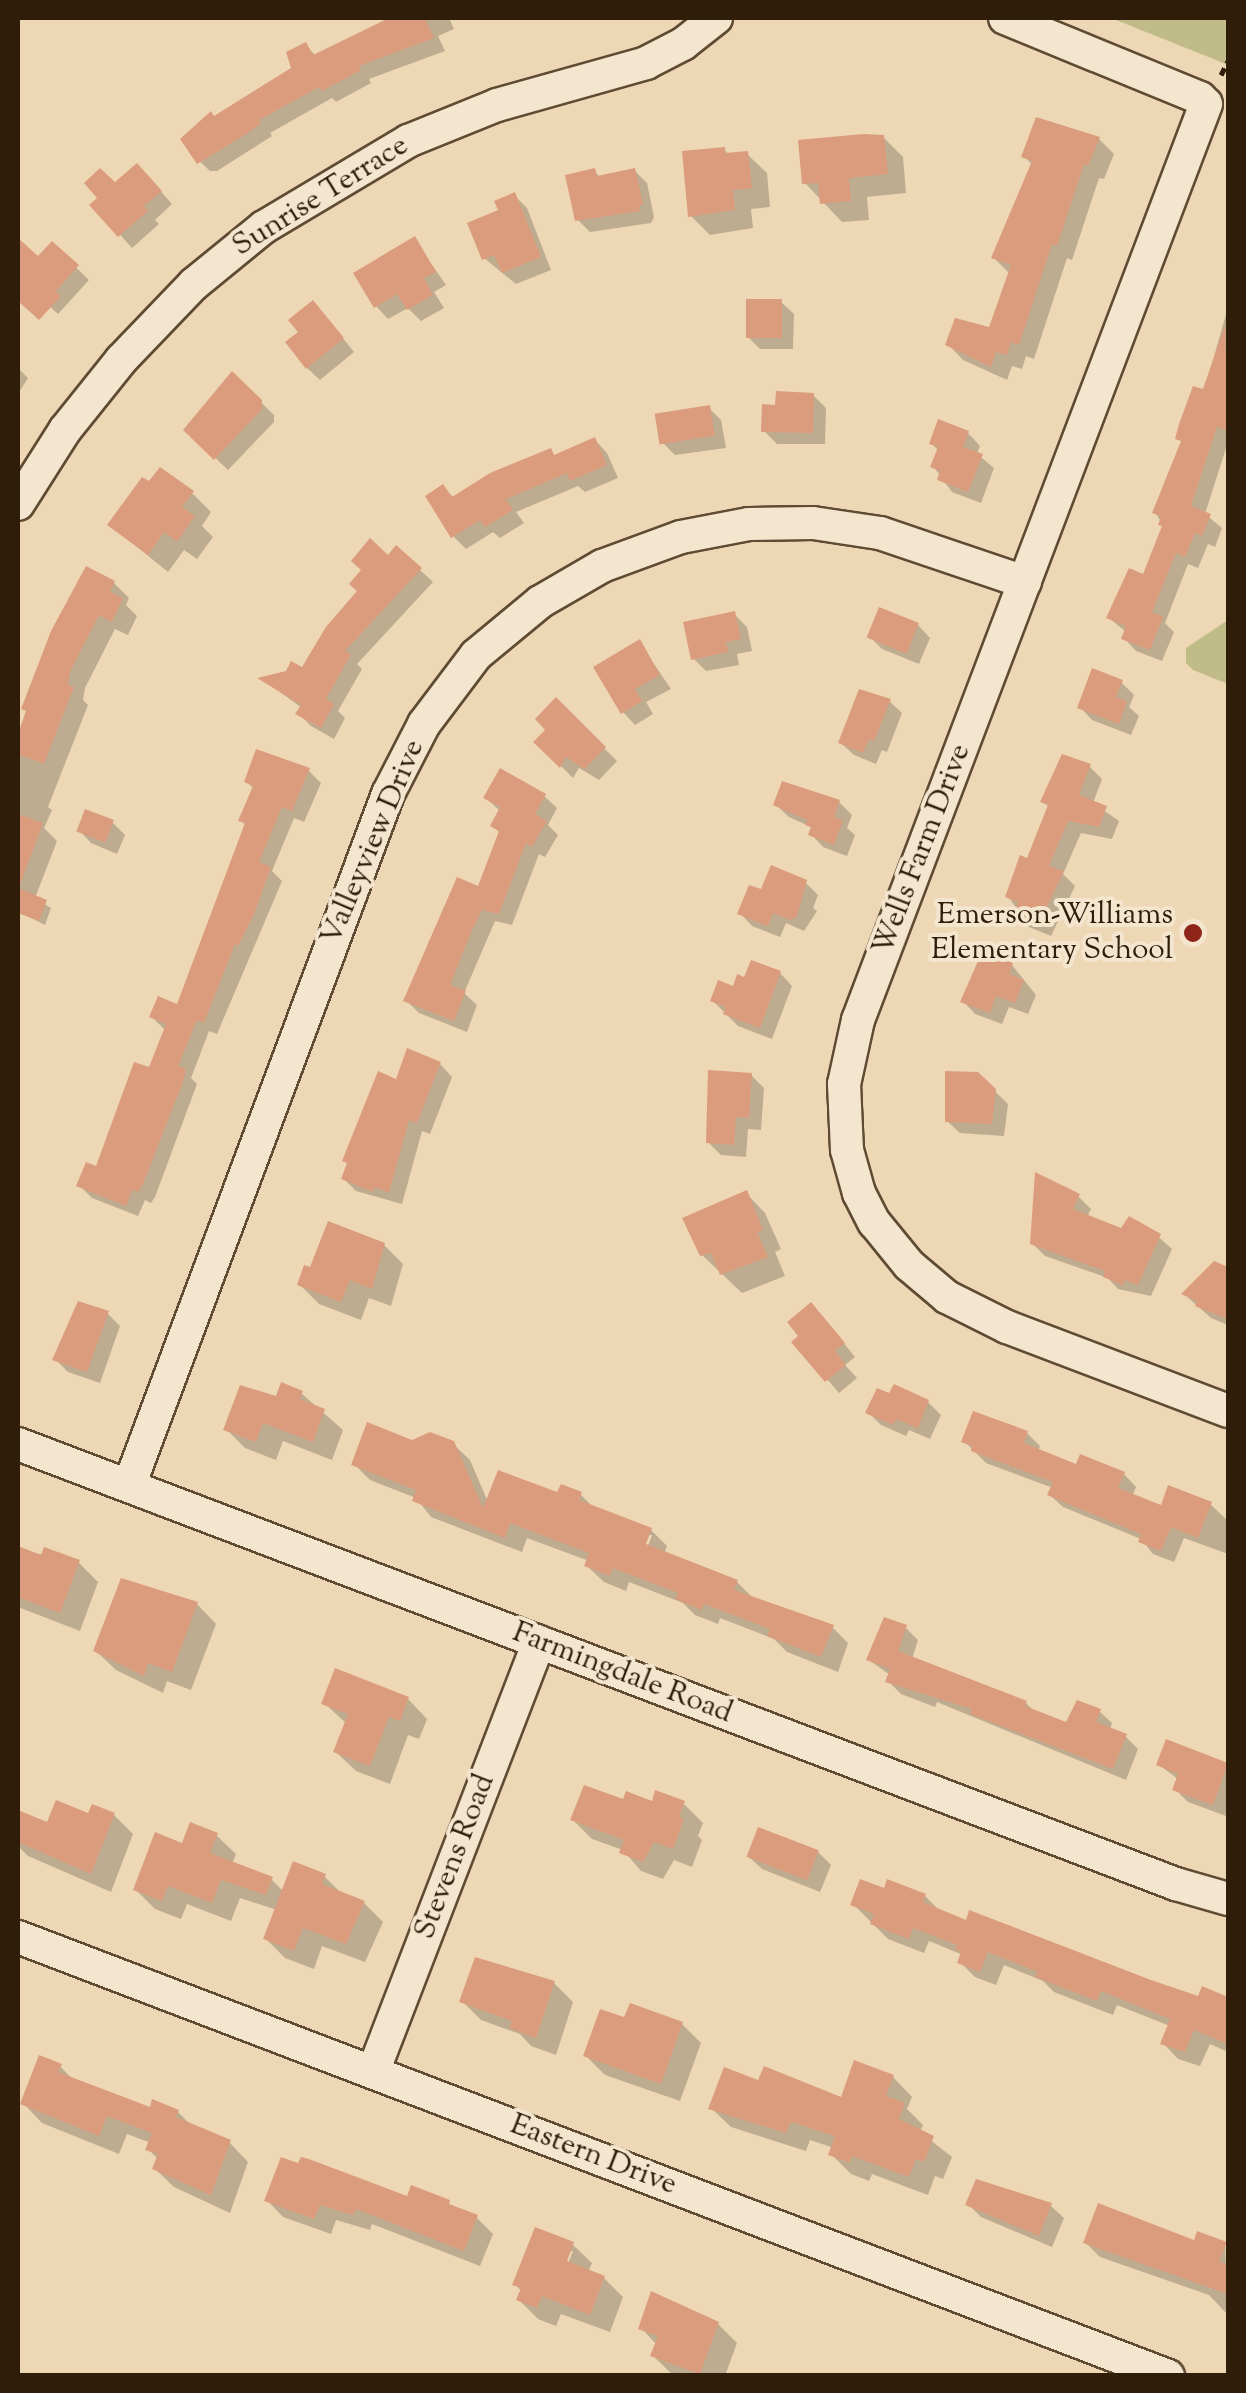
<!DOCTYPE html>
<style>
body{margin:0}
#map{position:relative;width:1246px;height:2393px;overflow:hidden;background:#eed7b5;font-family:"Sorts Mill Goudy",serif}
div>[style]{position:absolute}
.green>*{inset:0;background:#c0bc88}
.shadow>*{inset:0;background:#0003}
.building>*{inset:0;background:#db9c7d;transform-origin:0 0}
.path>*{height:5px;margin-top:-2.5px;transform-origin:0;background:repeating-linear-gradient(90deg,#2f1c09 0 8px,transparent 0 13px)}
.roads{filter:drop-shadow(2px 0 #5f4b34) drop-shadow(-2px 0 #5f4b34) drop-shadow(0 2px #5f4b34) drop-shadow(0 -2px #5f4b34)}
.minor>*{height:32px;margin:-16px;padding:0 16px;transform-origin:16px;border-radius:16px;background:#f4e5cf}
.dots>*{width:28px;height:28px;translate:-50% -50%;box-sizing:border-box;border:5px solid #f4e5cf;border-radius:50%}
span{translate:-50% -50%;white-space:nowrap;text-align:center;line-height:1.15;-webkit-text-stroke:8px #f4e5cf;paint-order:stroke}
.street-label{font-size:30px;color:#2f1c09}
.poi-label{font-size:30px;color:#2f1c09}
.right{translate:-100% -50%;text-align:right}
.frame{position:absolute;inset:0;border:20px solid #2f1c09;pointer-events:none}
</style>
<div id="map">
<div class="green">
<div style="clip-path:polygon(1111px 18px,1228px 18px,1228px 66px,1226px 64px)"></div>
<div style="clip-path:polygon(1228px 620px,1228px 684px,1193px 670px,1186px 663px,1186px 648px)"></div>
</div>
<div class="shadow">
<div style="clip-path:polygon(383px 18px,449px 18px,454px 29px,438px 36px,445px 51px,369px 79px,371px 83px,336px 102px,332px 98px,270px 133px,272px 136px,217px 171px,210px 171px,196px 158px,214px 118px,294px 69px,305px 45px,316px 56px,385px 22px)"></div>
<div style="clip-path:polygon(884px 138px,903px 157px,906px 193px,867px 197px,869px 220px,842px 222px,805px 183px)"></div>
<div style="clip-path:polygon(1099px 139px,1114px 154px,1104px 179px,1099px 178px,1072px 260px,1067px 258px,1034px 359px,1026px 356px,1022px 369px,1012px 366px,1007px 380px,963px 360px,948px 344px,991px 330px,1010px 274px,994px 258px,1033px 166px,1024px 156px)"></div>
<div style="clip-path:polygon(724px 149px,730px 156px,747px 154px,767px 173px,770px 207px,751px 209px,753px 228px,710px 235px,691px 216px)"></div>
<div style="clip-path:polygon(634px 170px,647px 183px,654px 217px,651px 223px,590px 232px,577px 219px,594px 171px,601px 178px)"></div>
<div style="clip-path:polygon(149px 178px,172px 204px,155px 220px,159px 224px,132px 248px,93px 205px,115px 185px)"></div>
<div style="clip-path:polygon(514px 195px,527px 208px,551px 270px,516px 284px,484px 258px,501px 212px)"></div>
<div style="clip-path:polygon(414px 239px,446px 285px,434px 292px,444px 308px,421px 321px,408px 308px,388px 319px,376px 306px)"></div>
<div style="clip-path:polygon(19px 244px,38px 260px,52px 244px,89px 280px,58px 314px,18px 278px)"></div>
<div style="clip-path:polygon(781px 302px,794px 314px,793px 349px,760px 349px,747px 336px)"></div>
<div style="clip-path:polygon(1228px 307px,1228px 442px,1205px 514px,1222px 528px,1215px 547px,1208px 544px,1198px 568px,1188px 564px,1165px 623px,1174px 632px,1162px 661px,1136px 651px,1124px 638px,1126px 632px,1109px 618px,1144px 577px,1164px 527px,1155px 512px,1183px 443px,1178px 438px,1204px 392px)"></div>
<div style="clip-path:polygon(325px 316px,354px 352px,320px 380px,307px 368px)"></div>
<div style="clip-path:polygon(18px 368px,28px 378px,18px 394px)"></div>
<div style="clip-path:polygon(232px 374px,274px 415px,274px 422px,228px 470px,186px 430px)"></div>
<div style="clip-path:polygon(813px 395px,826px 408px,825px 444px,777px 444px,764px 431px,778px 408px)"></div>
<div style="clip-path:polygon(709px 408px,721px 420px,726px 448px,675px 455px,662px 442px)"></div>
<div style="clip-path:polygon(968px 433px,980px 446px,977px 454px,994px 468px,981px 503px,952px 492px,933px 466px,939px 451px,931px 443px)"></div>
<div style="clip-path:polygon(595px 440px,607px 453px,618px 478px,585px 492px,578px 486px,516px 512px,524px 523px,500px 538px,493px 532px,466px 549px,453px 536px,443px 487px,455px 499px,550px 451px,556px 457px)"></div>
<div style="clip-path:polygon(192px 493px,211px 512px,202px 526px,213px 537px,197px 559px,184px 550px,168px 572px,110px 525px)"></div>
<div style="clip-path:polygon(397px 549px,433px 582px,357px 664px,362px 669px,338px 711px,345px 718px,334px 739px,311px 726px,298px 713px,302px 708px,262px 679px,303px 670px)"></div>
<div style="clip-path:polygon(114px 583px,129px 598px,126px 605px,137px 616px,128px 635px,115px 629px,85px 688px,83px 700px,88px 705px,48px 807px,52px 810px,44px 828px,57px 841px,35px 898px,51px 908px,45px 925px,18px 911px,18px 749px,28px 713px)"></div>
<div style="clip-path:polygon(734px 614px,747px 627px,752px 651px,737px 654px,739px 665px,706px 671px,694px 659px)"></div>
<div style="clip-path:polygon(918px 625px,930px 638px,919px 664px,882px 649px,869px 636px)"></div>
<div style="clip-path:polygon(639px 642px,671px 689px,646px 702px,653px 714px,635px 725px,623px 712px)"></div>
<div style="clip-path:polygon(1121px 682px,1134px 695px,1129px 707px,1139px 716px,1131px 735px,1092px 720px,1080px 707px)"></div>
<div style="clip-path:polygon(556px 701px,617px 761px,599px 780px,579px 768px,573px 778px,537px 742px,548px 730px)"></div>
<div style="clip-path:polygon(889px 701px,902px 713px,887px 752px,882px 750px,876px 764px,854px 755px,841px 743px)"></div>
<div style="clip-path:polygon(1089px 766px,1102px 779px,1093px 803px,1119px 821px,1112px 839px,1081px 833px,1063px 874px,1075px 886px,1051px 936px,1029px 927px,1008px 896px,1029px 861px,1049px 807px,1043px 802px)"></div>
<div style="clip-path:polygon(308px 770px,321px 783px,304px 822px,294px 818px,272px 871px,282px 881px,217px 1034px,209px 1031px,191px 1078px,197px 1084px,155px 1197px,151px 1203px,145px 1200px,138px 1216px,92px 1198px,79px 1185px,98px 1170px,151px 1070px,166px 1031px,152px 1017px,179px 1007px,246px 826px,241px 820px,254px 789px,247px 782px)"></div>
<div style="clip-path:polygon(783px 784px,839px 802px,852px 815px,847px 828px,855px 835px,847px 856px,823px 847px,811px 834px,811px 827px,789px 817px,776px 805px)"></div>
<div style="clip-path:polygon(544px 796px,557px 808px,548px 825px,558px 835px,545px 857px,539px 854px,512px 925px,495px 921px,464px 993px,477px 1005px,467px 1032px,419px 1013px,406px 1000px,479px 889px,501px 834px,493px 826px,499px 810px,486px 798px)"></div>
<div style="clip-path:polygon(112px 822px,125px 835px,117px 854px,91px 843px,79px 830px)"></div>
<div style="clip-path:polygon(806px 883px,818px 895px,813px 908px,817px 911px,804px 931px,786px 923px,780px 937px,752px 926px,740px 913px,762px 893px)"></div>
<div style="clip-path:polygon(1012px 965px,1036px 995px,1028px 1014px,1009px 1007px,1002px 1024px,975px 1014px,963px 1001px)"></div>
<div style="clip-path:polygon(780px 973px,792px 986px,772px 1039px,738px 1026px,713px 1001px)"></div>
<div style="clip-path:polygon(440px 1064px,452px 1077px,430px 1134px,422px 1131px,402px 1204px,356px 1191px,344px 1179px,397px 1082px)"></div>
<div style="clip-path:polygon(977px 1074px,1008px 1104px,1004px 1136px,960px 1133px,947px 1121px)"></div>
<div style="clip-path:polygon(751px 1075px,764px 1088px,761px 1130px,748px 1129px,746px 1157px,721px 1155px,708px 1142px)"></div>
<div style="clip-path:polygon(746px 1193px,765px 1213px,781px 1249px,775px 1252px,785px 1276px,742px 1293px,702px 1255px)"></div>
<div style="clip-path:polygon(1078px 1196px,1091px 1209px,1087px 1217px,1122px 1231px,1130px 1219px,1145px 1225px,1172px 1249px,1151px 1296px,1118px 1289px,1108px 1278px,1045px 1256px,1032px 1243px)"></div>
<div style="clip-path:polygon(384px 1245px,403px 1264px,391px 1306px,369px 1298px,361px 1320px,319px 1304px,300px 1285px)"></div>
<div style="clip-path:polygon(1215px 1264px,1228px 1269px,1228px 1325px,1211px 1318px,1184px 1294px)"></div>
<div style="clip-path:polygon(108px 1314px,120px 1326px,100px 1383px,68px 1372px,55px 1359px)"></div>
<div style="clip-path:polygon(823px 1317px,855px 1357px,845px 1365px,857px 1378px,839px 1393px,795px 1342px)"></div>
<div style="clip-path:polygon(301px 1393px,343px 1430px,332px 1460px,283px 1441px,276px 1460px,245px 1448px,226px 1429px,278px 1399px)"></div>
<div style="clip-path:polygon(928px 1402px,941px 1415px,930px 1439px,909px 1430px,906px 1436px,881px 1425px,868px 1412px)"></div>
<div style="clip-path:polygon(1027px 1433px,1040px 1446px,1038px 1451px,1077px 1467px,1124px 1474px,1136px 1487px,1132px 1497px,1162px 1508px,1210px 1504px,1228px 1521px,1228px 1554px,1184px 1538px,1174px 1562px,1153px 1554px,1141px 1539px,1063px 1507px,1050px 1495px,1053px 1488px,986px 1463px,964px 1441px)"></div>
<div style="clip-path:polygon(evenodd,412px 1443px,452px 1443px,470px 1460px,488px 1502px,580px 1494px,595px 1509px,651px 1530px,667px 1546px,664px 1554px,737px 1582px,753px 1598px,832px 1627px,848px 1643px,838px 1672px,787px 1652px,774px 1639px,720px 1618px,718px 1624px,695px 1615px,683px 1603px,629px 1582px,626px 1591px,604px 1582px,587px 1566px,589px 1561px,527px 1538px,522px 1552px,431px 1517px,416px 1498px,370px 1480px,354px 1464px,412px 1443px,647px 1535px,652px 1535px,644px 1557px,647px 1535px)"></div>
<div style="clip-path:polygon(18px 1549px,79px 1563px,98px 1582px,80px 1631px,18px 1607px)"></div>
<div style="clip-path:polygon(197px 1604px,216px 1624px,191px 1690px,167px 1681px,163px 1693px,116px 1670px,96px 1651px)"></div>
<div style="clip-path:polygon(906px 1628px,918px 1640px,912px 1659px,1026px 1703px,1037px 1714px,1068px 1725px,1099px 1711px,1112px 1723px,1110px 1730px,1125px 1736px,1138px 1749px,1126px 1780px,937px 1702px,935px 1707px,901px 1694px,888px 1681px,890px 1675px,869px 1660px)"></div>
<div style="clip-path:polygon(408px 1699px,427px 1719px,419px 1739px,408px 1735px,390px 1784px,356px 1771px,336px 1752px,347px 1724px,324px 1703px)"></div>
<div style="clip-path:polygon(1167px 1742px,1228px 1766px,1226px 1816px,1188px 1802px,1175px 1789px,1179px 1780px,1158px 1764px)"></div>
<div style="clip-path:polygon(625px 1803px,684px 1804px,703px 1823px,698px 1836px,702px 1840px,692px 1867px,674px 1860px,663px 1879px,641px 1871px,623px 1850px,592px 1839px,573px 1820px)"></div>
<div style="clip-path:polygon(18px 1813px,49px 1825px,114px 1815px,133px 1834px,111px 1892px,28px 1856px,18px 1846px)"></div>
<div style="clip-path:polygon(216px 1835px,236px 1854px,232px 1864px,271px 1879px,284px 1892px,324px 1876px,344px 1896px,364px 1903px,383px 1922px,365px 1962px,322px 1946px,314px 1969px,285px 1958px,266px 1939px,277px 1910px,240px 1898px,231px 1921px,187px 1904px,181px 1919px,155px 1909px,136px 1890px,184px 1846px)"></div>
<div style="clip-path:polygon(818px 1852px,831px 1865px,820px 1892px,762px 1869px,749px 1857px)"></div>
<div style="clip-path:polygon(885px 1891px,925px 1896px,941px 1912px,1200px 1999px,1204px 1989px,1228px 1999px,1228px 2052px,1210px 2044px,1200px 2066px,1178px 2059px,1163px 2043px,1170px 2026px,1117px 2005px,1113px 2015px,1054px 1992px,1043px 1981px,1004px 1965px,996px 1985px,975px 1977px,960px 1962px,963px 1955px,929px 1941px,924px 1953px,888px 1939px,853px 1904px)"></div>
<div style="clip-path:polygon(554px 1983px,573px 2002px,556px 2055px,531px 2046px,520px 2034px,481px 2020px,462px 2001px)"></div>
<div style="clip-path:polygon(626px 2021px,682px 2024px,701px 2043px,680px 2101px,605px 2075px,586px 2056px)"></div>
<div style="clip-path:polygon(60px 2066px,74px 2081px,151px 2110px,178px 2112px,192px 2126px,229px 2142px,248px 2162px,230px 2213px,174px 2187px,154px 2168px,158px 2159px,148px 2149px,151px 2143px,127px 2134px,119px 2154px,42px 2123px,23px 2103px)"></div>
<div style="clip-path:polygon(893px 2077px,912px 2097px,907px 2109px,923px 2125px,920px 2132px,952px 2157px,943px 2179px,935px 2176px,928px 2195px,872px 2174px,869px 2181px,851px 2174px,831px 2154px,834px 2148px,810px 2140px,806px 2151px,731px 2127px,711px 2108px,760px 2083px,842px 2100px)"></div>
<div style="clip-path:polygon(977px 2182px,1051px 2206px,1064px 2218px,1052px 2247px,981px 2217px,968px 2204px)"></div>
<div style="clip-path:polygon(408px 2199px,476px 2217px,493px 2234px,480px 2266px,372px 2224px,370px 2230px,336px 2220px,331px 2234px,283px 2217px,267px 2200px)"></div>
<div style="clip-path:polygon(1086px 2243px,1225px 2244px,1228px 2315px,1209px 2295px,1100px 2257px)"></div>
<div style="clip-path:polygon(evenodd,572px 2244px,592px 2263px,588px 2272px,604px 2278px,623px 2297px,610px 2332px,561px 2314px,556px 2326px,538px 2319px,519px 2300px,522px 2292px,515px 2284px,572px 2244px,568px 2251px,573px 2251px,564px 2274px,568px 2251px)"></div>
<div style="clip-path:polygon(718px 2324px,737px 2343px,725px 2376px,673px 2375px,653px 2356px,657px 2345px,641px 2328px)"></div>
</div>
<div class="building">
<div style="clip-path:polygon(389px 18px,425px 18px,434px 38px,359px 66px,361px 70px,322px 91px,319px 87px,259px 120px,261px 123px,248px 133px,197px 164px,180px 139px,211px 111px,214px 116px,291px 68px,286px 52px,306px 42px,313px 55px)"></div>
<div style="clip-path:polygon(1036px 117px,1100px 137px,1088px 166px,1084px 164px,1057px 246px,1052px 244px,1019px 345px,1011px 342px,1007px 355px,996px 352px,991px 367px,945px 345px,955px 318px,989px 327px,1011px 265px,991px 258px,1032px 161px,1021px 157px)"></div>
<div style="clip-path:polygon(863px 134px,884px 135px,888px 174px,849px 178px,851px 201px,820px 204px,818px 183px,802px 184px,798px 140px)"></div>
<div style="clip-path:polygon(725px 147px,725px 153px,748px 151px,752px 188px,733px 190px,735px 210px,688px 217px,682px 151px)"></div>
<div style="clip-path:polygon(137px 163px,162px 191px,144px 206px,148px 211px,118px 237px,89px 205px,97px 198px,84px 183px,100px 168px,115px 182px)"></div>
<div style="clip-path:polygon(595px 168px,597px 176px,635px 168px,643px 204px,639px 206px,640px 211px,575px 221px,565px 175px)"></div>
<div style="clip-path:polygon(515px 192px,541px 257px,502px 273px,494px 255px,482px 260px,467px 223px,498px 210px,494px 201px)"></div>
<div style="clip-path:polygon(415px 236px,436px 272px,424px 278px,433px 295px,407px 310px,397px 294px,374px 308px,353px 273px)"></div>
<div style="clip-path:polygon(18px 238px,38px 256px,52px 241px,79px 265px,56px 291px,61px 296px,39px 320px,18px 301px)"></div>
<div style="left:746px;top:299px;width:36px;height:39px"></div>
<div style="clip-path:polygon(313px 300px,344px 338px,306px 369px,285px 342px,298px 332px,288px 320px)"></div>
<div style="clip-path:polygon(1225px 325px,1228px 431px,1217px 427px,1191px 506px,1211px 514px,1202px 536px,1195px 533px,1185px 557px,1176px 553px,1152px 612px,1163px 617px,1150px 650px,1121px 639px,1126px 626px,1106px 618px,1129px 568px,1143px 574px,1162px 526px,1158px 525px,1161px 516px,1152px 513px,1181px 441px,1175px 439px,1179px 424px,1193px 386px,1203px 389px)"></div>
<div style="clip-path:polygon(232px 371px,262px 400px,262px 409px,214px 460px,183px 430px)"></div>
<div style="clip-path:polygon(776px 391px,814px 393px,813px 433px,761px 432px,762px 404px,775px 405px)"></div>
<div style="left:710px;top:405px;width:31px;height:56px;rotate:81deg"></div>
<div style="clip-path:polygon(938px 419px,969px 431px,963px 447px,983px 454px,968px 492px,937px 480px,940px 471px,930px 467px,938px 447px,929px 444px)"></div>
<div style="clip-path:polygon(595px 437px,607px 465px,570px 481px,567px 473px,506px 499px,513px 510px,485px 527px,480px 520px,451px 538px,425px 496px,443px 484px,452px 497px,490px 473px,551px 448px,554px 455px)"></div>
<div style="clip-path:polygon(160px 467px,194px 491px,182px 507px,195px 516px,177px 542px,164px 532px,148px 555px,107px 525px,142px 477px,149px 481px)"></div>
<div style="clip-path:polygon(370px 538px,388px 555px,396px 545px,422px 568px,345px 651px,351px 654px,326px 699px,334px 704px,321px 728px,295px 714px,301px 705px,257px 678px,286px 671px,291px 661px,302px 667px,326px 627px,357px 591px,349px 584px,361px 570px,351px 561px)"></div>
<div style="clip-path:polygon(86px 566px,115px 581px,110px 592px,123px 598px,112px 622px,99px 615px,70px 672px,68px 685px,74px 687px,44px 764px,18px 754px,18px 734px,26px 711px,21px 709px,51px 631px)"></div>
<div style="left:879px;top:607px;width:43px;height:33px;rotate:22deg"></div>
<div style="clip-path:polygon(735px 611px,741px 639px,726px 642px,728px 652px,691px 660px,683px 622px)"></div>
<div style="clip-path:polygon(640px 639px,660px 675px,635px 689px,642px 701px,621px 714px,593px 667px)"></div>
<div style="clip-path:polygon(1092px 668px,1123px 680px,1116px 697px,1127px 701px,1119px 724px,1077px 708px)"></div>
<div style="clip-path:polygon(859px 689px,891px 699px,874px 741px,869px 739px,863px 753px,838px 743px)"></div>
<div style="clip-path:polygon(556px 697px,606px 747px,585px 769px,566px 757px,560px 768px,533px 742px,545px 730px,535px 719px)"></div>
<div style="clip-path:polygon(256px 749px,310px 768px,292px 811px,282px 807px,259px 862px,271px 867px,254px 914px,238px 946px,235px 944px,204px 1023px,197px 1020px,178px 1066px,186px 1069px,183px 1082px,143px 1184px,138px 1192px,132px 1190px,126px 1206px,76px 1186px,86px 1162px,96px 1166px,134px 1062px,149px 1067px,166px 1024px,149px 1017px,158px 996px,177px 1004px,245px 823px,238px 821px,253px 786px,244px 782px)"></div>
<div style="clip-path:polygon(1062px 754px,1091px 764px,1079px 795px,1107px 806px,1099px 827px,1068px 821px,1049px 866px,1064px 871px,1038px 925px,1014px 915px,1018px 902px,1005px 897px,1020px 855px,1027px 858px,1048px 805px,1040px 802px)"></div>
<div style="clip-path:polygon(500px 768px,546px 794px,535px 814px,547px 821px,532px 847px,526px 843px,499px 914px,482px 910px,472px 930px,450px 985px,466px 991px,454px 1021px,403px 1001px,457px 877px,478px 886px,499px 831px,490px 826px,500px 807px,483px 798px)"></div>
<div style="clip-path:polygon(782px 781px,840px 800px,834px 817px,843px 820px,834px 845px,808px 835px,811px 827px,805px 825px,807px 820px,773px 805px)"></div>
<div style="left:85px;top:809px;width:31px;height:24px;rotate:21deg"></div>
<div style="clip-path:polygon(18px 814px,43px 823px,20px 885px,18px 884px)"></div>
<div style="clip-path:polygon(771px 865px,807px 880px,797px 916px,791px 920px,773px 913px,768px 926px,737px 914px,749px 885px,761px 889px)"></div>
<div style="clip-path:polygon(18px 888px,47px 900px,39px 921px,18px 913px)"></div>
<div style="clip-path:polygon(982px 952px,1013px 963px,1009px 974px,1024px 980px,1015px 1003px,996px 996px,990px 1013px,960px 1002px)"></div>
<div style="clip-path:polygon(751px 960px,781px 971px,760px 1028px,723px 1014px,726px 1007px,710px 1001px,718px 980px,733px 986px,737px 974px,744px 977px)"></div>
<div style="clip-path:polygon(407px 1048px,441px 1062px,417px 1123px,409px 1120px,389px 1193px,375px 1187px,373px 1192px,341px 1179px,347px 1163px,342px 1161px,378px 1071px,396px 1079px)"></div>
<div style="clip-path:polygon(708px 1070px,752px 1073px,749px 1118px,736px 1117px,734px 1145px,706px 1143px)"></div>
<div style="clip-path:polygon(945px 1071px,978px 1072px,996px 1089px,992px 1124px,945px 1122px)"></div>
<div style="clip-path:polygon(1035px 1172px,1080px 1194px,1073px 1209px,1121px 1228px,1129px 1216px,1161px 1234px,1138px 1285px,1125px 1280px,1123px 1285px,1103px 1277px,1105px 1271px,1030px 1244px)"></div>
<div style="clip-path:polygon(747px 1190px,763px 1230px,757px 1232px,768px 1257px,720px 1275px,711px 1253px,700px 1256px,682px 1218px)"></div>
<div style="clip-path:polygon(328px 1221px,385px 1243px,372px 1289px,350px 1280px,341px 1302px,297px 1285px,304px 1265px,310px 1267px)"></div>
<div style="clip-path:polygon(1214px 1261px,1228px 1267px,1228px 1319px,1195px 1306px,1197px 1301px,1181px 1294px)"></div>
<div style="clip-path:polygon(78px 1301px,109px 1311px,87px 1372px,52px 1360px)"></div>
<div style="clip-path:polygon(811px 1302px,845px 1343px,835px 1351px,846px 1365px,825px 1382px,791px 1342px,798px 1336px,787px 1322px)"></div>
<div style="clip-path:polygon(281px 1382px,303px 1391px,300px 1399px,325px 1409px,313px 1442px,263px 1423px,256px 1442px,223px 1430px,240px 1385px,276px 1396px)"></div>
<div style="clip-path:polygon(894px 1384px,929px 1400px,918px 1428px,896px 1419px,893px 1425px,865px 1413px,877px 1388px,889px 1393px)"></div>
<div style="clip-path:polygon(973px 1411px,1028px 1431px,1024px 1443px,1076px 1464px,1080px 1454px,1125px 1472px,1118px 1488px,1161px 1505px,1168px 1485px,1212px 1502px,1198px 1538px,1171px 1527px,1161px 1551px,1138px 1542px,1141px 1534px,1047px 1495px,1053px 1482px,971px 1451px,972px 1446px,961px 1442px)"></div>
<div style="clip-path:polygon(367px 1422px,412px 1440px,430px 1432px,454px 1441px,483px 1508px,498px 1470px,557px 1492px,561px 1484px,582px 1492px,579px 1500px,652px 1528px,646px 1544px,738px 1580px,734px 1590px,834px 1625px,821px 1657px,767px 1636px,770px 1629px,704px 1604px,702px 1610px,675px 1599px,678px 1593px,613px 1568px,610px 1576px,584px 1566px,589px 1553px,510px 1523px,505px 1538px,412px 1501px,416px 1490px,351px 1465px)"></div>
<div style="clip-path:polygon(18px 1546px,41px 1555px,44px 1547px,80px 1560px,60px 1613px,18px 1597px)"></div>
<div style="clip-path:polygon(121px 1578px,198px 1602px,172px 1672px,148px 1663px,144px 1676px,93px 1651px)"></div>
<div style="clip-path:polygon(884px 1617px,907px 1625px,898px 1651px,1027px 1701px,1025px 1706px,1066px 1722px,1077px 1700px,1101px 1709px,1096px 1722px,1127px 1734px,1113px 1769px,970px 1714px,972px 1709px,885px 1682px,890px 1669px,866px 1660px)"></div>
<div style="clip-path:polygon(335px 1668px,409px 1697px,400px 1721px,389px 1717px,370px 1766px,333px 1752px,348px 1714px,321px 1704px)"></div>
<div style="clip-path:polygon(1166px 1739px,1228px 1763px,1213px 1805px,1172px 1790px,1178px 1774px,1156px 1765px)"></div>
<div style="clip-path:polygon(584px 1785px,623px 1799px,626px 1791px,652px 1801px,655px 1790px,685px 1801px,679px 1817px,684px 1819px,673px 1849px,654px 1842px,643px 1862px,619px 1853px,624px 1840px,570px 1820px)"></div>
<div style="clip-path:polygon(56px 1800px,88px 1813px,92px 1804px,115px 1813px,91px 1874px,18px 1842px,18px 1810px,47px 1822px)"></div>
<div style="clip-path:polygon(190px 1822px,218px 1833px,210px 1853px,273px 1877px,266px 1895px,221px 1880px,212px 1903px,168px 1886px,162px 1901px,133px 1890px,155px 1832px,182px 1843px)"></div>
<div style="left:758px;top:1827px;width:65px;height:32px;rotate:21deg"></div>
<div style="clip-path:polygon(293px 1861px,326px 1874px,322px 1884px,365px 1901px,346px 1944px,303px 1928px,294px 1951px,263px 1939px)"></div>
<div style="clip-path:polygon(860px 1879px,884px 1888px,887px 1879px,926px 1894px,923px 1902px,966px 1920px,969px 1910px,1151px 1980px,1198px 1996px,1202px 1986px,1228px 1997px,1228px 2044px,1194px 2030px,1185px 2052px,1160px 2044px,1170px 2019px,1101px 1991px,1097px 2001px,1035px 1977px,1038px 1972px,988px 1952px,980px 1972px,957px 1963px,961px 1952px,955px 1949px,957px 1945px,913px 1928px,909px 1939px,870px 1924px,874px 1914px,850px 1905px)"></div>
<div style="clip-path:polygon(475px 1957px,555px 1981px,536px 2038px,509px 2028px,512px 2021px,459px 2002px)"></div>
<div style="clip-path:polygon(630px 2003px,683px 2022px,661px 2084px,583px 2056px,600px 2009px,624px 2017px)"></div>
<div style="clip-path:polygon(39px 2055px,62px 2064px,58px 2072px,150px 2107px,152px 2099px,179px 2110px,176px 2117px,231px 2140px,211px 2195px,152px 2169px,158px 2154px,145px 2150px,152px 2133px,107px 2116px,99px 2136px,20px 2104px)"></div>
<div style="clip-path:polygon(854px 2060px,894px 2075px,886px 2096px,905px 2103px,899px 2119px,934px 2136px,924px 2162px,916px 2159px,909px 2177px,852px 2156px,850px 2163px,828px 2155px,835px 2136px,791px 2122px,786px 2133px,708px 2109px,724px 2067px,758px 2080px,764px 2066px,841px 2097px)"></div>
<div style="clip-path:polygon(281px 2157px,298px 2163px,301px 2157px,309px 2159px,407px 2196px,411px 2185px,450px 2200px,449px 2204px,478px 2215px,464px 2251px,356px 2209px,353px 2215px,320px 2205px,314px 2219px,264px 2201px)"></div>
<div style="clip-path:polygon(976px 2179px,1052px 2203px,1039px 2236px,965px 2205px)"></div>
<div style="clip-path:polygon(1098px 2203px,1194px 2240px,1197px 2231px,1227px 2242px,1219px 2261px,1228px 2265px,1228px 2294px,1083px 2243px)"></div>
<div style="clip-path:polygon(535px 2227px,574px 2242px,567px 2261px,605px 2276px,590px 2315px,542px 2296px,537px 2308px,516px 2300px,521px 2288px,512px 2285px)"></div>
<div style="clip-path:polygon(651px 2291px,719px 2322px,700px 2374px,650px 2356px,658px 2336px,638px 2329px)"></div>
</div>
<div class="path">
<div style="left:1221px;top:75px;width:16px;rotate:-63deg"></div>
</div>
<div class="roads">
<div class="minor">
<div style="left:1005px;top:18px;width:211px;rotate:22.3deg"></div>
<div style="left:1200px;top:98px;width:8px;rotate:45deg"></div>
<div style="left:1206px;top:104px;width:980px;rotate:110.8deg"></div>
<div style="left:858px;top:1020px;width:66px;rotate:102.3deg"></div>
<div style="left:844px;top:1084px;width:66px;rotate:87.4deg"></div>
<div style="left:847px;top:1150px;width:45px;rotate:74.4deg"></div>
<div style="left:859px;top:1193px;width:33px;rotate:63deg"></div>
<div style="left:874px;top:1222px;width:55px;rotate:50.9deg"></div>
<div style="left:909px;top:1265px;width:50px;rotate:40.1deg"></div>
<div style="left:947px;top:1297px;width:67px;rotate:26.6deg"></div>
<div style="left:1007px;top:1327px;width:236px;rotate:20.8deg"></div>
<div style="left:18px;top:504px;width:88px;rotate:-57.6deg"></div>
<div style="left:65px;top:430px;width:90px;rotate:-51.3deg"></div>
<div style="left:121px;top:360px;width:105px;rotate:-46.2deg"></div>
<div style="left:194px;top:284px;width:90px;rotate:-39.2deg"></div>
<div style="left:264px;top:227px;width:168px;rotate:-30.8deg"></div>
<div style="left:408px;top:141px;width:96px;rotate:-22deg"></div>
<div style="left:497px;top:105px;width:155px;rotate:-15.7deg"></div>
<div style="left:646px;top:63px;width:42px;rotate:-27.2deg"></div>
<div style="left:683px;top:44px;width:42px;rotate:-38.2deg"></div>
<div style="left:18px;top:1444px;width:1239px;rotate:20.81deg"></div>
<div style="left:1176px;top:1884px;width:54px;rotate:16.1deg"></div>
<div style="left:129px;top:1486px;width:739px;rotate:-69.48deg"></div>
<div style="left:388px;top:794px;width:79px;rotate:-62.8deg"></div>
<div style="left:424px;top:724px;width:86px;rotate:-53deg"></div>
<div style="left:476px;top:655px;width:83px;rotate:-39.6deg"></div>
<div style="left:540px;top:602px;width:72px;rotate:-30.1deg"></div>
<div style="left:602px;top:566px;width:84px;rotate:-20.2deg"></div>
<div style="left:681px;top:537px;width:69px;rotate:-10.8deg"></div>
<div style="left:749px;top:524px;width:64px;rotate:-0.9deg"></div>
<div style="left:813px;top:523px;width:68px;rotate:8.5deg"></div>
<div style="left:880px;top:533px;width:153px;rotate:18.7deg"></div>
<div style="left:18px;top:1937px;width:1231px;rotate:20.89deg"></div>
<div style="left:373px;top:2072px;width:461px;rotate:-68.9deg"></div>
</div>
</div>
<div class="dots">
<div style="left:1193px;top:933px;background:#8f2418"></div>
</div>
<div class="street-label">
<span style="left:321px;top:197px;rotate:-32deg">Sunrise Terrace</span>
<span style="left:374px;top:843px;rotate:-67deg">Valleyview Drive</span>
<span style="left:923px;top:850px;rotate:-69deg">Wells Farm Drive</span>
<span style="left:622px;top:1674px;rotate:21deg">Farmingdale Road</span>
<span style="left:456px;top:1857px;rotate:-69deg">Stevens Road</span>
<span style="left:593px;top:2156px;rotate:21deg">Eastern Drive</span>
</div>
<div class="poi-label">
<span class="right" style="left:1173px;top:933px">Emerson-Williams<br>Elementary School</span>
</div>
<div class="frame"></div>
</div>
